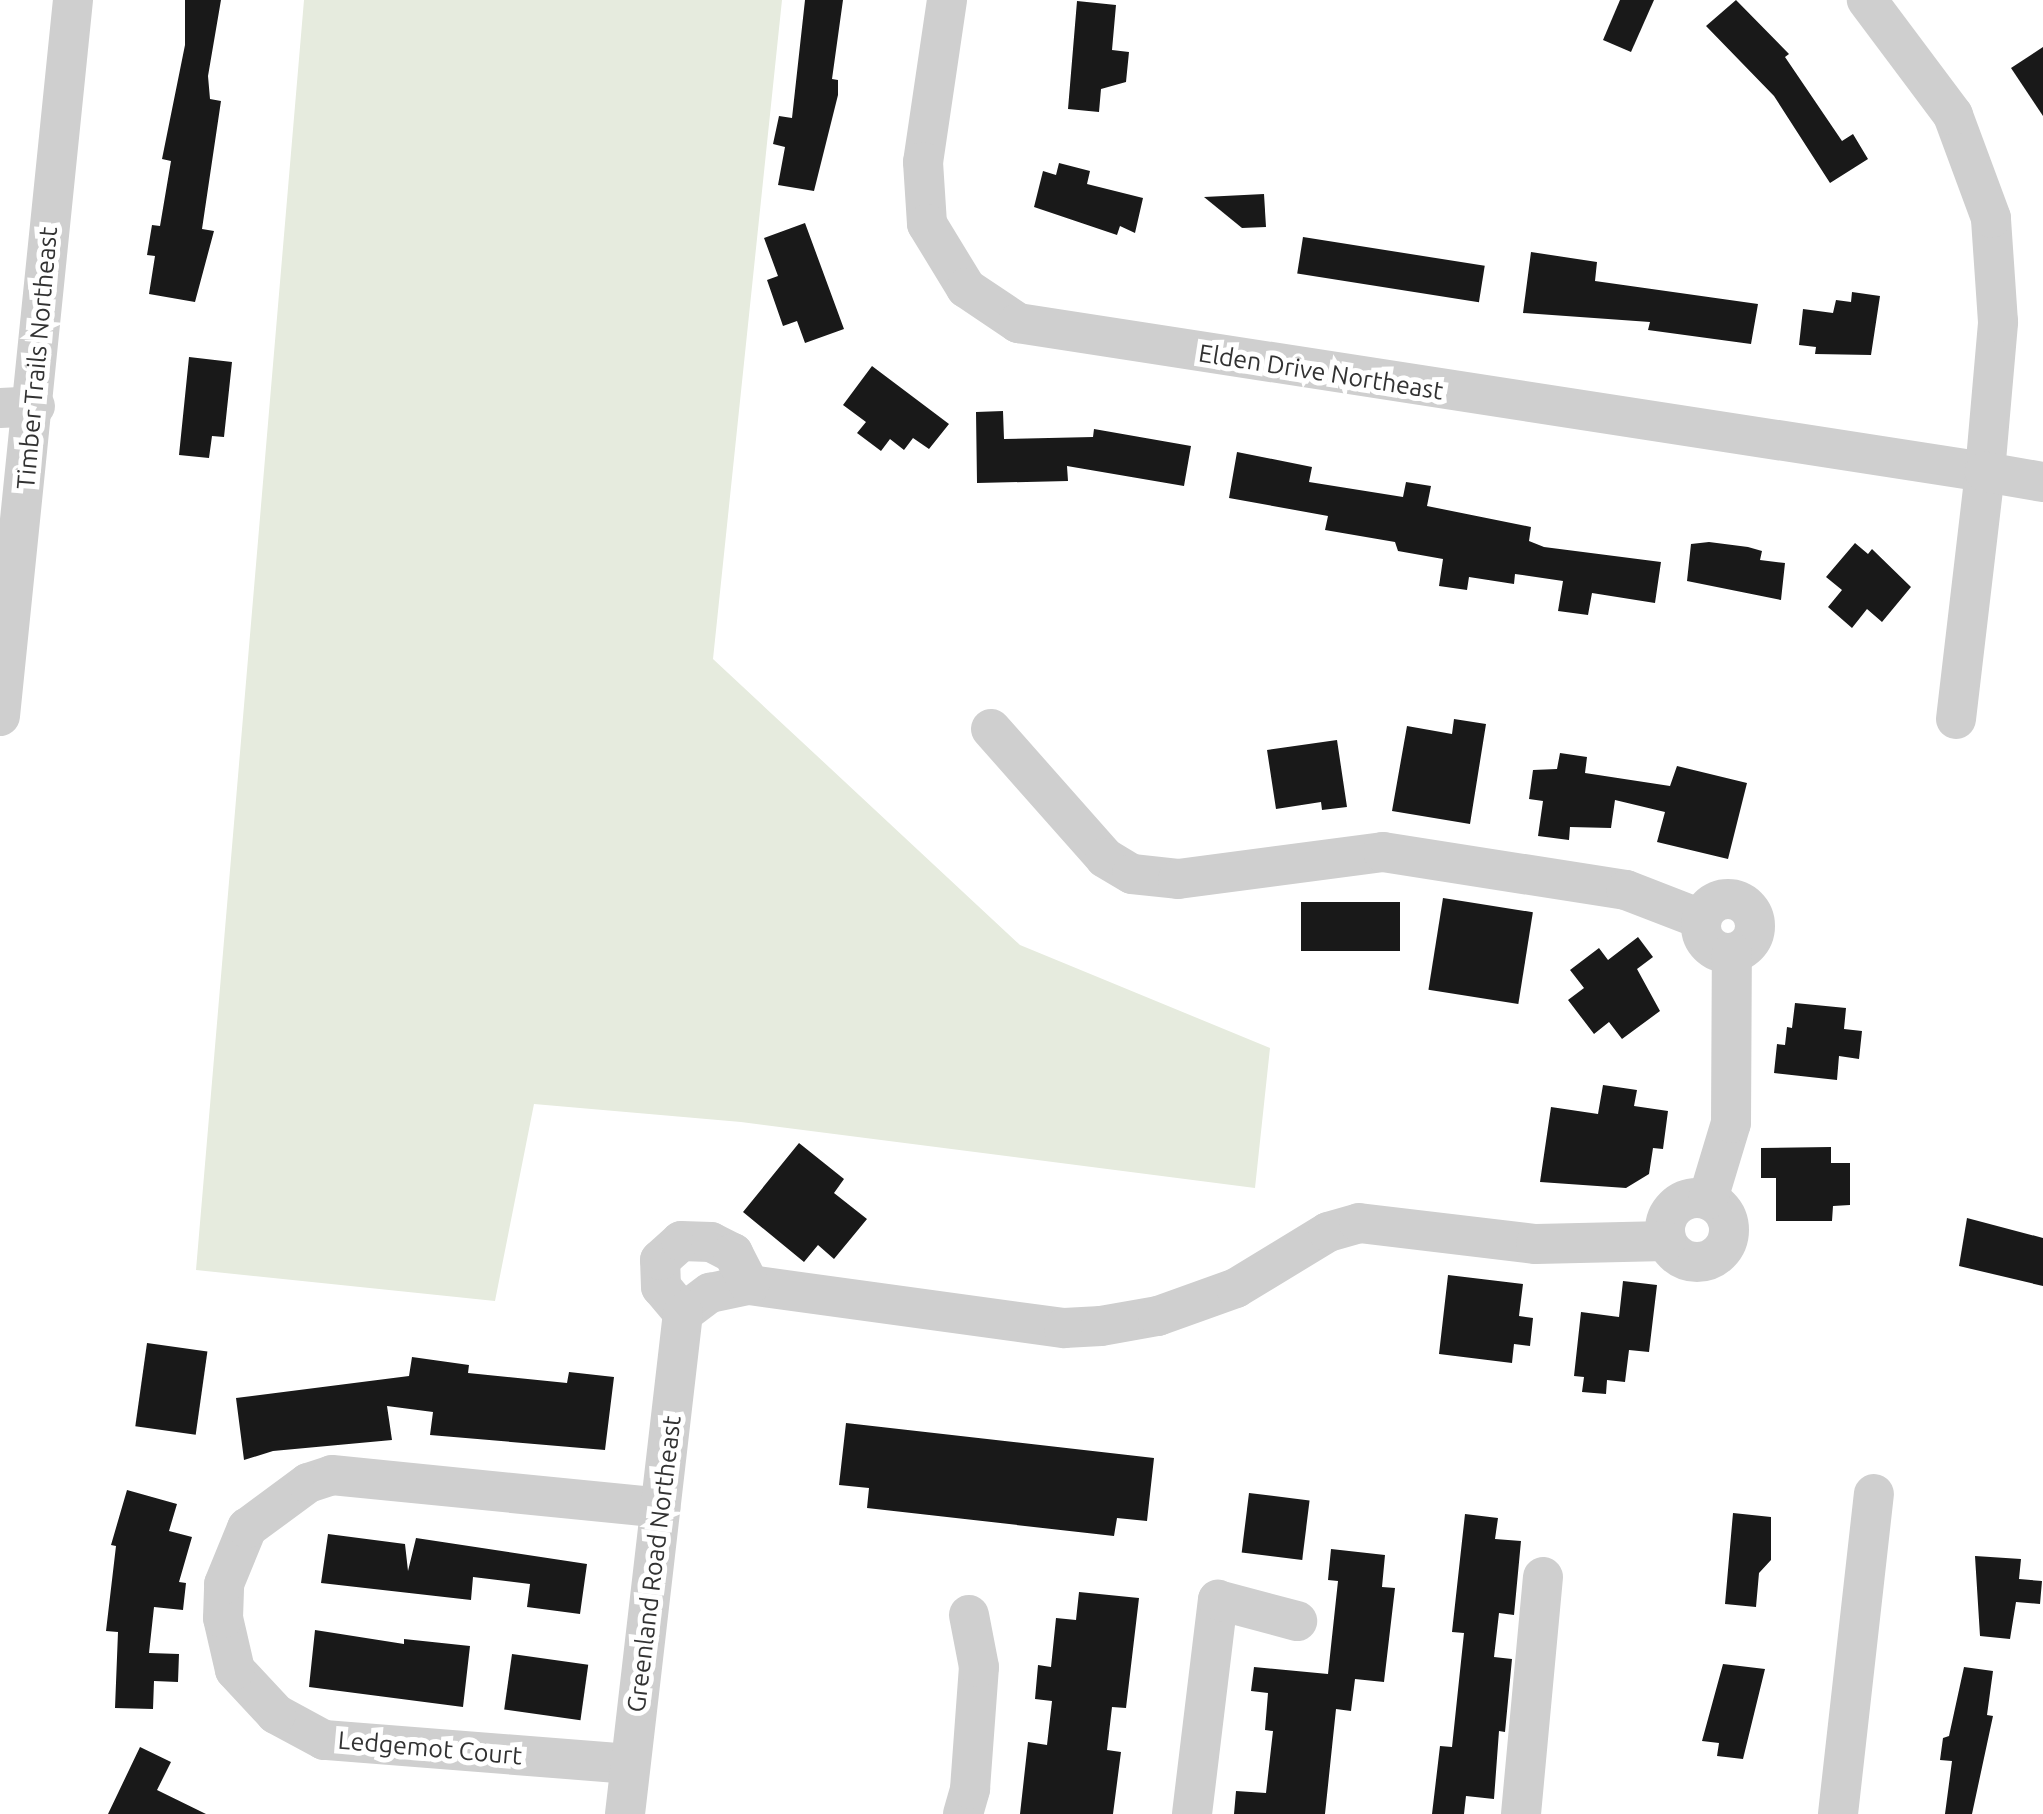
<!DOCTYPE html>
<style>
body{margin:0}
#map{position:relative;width:2043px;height:1814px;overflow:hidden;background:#fff;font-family:Ubuntu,sans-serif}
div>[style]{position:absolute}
.green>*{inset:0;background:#e6ebde}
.building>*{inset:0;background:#191919;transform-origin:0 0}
.minor>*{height:40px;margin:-20px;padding:0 20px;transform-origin:20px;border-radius:20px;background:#cfcfcf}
.minor>.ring{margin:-20px;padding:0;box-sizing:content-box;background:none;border:40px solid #cfcfcf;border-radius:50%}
span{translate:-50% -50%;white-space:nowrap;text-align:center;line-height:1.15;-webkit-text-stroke:10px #fff;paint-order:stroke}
.street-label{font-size:25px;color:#323232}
</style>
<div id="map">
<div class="green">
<div style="clip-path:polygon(304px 0,782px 0,713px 659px,1020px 945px,1270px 1048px,1255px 1188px,741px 1122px,534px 1104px,495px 1301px,196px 1270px)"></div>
</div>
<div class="building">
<div style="clip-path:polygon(185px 0,221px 0,208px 76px,210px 99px,221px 101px,202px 229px,214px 231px,195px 302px,149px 294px,155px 256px,147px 255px,152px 225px,160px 226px,171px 161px,162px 159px,185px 45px)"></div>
<div style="clip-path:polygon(805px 0,843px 0,832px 79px,838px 80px,838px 95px,814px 191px,778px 185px,785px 147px,773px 144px,779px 116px,792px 118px)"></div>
<div style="clip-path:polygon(1620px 0,1654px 0,1631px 52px,1603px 40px)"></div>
<div style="clip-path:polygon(1736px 0,1789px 54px,1785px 57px,1842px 141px,1853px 134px,1868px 159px,1830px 183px,1774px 96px,1706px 26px)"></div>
<div style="clip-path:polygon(1077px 1px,1116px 5px,1112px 50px,1129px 52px,1126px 82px,1101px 89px,1099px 112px,1068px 109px)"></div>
<div style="clip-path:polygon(2043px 47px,2043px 116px,2011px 68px)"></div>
<div style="clip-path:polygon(1059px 163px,1090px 171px,1087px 184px,1143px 198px,1135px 233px,1120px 226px,1117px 235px,1034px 207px,1043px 171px,1056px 175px)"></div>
<div style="clip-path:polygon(1264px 194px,1266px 227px,1242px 228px,1204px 197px)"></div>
<div style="clip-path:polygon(805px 223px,844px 329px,805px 343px,797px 321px,783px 326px,767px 280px,778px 276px,764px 238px)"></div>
<div style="left:1303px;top:237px;width:184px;height:37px;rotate:9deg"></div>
<div style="clip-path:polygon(1531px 252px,1597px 262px,1595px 281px,1758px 304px,1751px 344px,1648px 330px,1650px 322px,1523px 313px)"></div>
<div style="clip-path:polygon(1852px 292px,1880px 296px,1871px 355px,1815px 354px,1816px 347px,1799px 345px,1803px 309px,1833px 313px,1836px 300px,1851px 302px)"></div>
<div style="clip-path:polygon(189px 357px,232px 362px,224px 437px,212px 436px,209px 458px,179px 455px)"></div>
<div style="clip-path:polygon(872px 366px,949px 424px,929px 449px,913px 438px,904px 450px,890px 439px,881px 451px,857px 433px,866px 422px,843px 405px)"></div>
<div style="clip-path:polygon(1003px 411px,1004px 439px,1093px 437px,1094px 429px,1191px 446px,1184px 486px,1067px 466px,1068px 481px,977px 483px,976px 412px)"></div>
<div style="clip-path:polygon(1237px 452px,1312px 467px,1309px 482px,1403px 497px,1406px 482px,1431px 486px,1427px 506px,1531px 527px,1529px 541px,1544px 547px,1661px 562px,1655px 603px,1592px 593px,1588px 615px,1558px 611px,1563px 581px,1515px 574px,1514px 584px,1469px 577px,1467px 590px,1439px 586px,1443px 559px,1398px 551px,1395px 542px,1325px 530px,1328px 516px,1229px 498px)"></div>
<div style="clip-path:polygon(1709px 542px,1748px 547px,1762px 551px,1760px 560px,1785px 563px,1781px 600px,1687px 581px,1691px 544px)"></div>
<div style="clip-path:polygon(1855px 543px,1868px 554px,1872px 549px,1911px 587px,1882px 622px,1867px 609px,1852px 628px,1828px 607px,1842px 590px,1826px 577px)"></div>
<div style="clip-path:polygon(1454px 719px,1486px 724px,1470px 824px,1392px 811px,1407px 726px,1452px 734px)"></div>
<div style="clip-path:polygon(1337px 740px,1347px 807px,1322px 810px,1321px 802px,1276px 809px,1267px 750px)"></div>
<div style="clip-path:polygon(1560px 753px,1587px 757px,1585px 773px,1670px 786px,1677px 766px,1747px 783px,1728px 859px,1657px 842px,1665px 812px,1615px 800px,1611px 828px,1570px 827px,1569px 840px,1538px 836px,1543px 801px,1529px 799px,1533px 770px,1557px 769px)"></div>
<div style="left:1443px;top:898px;width:91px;height:93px;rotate:9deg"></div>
<div style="left:1400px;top:902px;width:49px;height:99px;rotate:90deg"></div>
<div style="clip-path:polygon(1638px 937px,1653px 957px,1637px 969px,1660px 1011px,1622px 1039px,1609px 1022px,1594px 1034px,1568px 1000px,1584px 988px,1570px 970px,1599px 948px,1608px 960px)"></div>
<div style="clip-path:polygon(1795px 1003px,1846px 1008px,1844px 1029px,1862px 1031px,1859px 1059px,1839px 1056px,1837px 1080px,1774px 1073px,1777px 1044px,1785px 1045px,1787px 1027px,1792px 1028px)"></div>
<div style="clip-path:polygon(1603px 1085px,1637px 1090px,1634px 1106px,1668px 1111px,1663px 1149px,1653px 1148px,1649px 1174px,1626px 1188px,1540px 1182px,1551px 1107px,1598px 1114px)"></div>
<div style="clip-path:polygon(799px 1143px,844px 1179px,834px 1193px,867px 1219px,834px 1259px,818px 1245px,804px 1262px,743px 1212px)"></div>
<div style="clip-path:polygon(1831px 1147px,1831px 1163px,1850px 1163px,1850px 1205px,1833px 1206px,1832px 1221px,1776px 1221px,1776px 1178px,1761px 1178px,1761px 1148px)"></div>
<div style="clip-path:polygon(1967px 1218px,2043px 1238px,2043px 1286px,1959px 1266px)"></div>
<div style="clip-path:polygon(1448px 1275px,1523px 1284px,1519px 1316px,1533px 1318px,1530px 1346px,1514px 1344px,1512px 1363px,1439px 1354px)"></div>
<div style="clip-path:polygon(1623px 1281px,1657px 1285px,1649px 1352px,1629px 1350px,1625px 1382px,1607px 1380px,1606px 1394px,1582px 1392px,1584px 1377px,1574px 1376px,1581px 1312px,1619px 1317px)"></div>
<div style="left:147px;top:1343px;width:61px;height:84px;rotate:8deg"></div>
<div style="clip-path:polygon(412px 1357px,469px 1365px,468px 1373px,567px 1383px,569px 1372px,614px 1377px,605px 1450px,430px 1435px,433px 1412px,387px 1406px,392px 1440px,273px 1451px,244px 1460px,236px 1398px,409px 1376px)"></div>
<div style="clip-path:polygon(846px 1423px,1154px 1458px,1147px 1521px,1117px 1518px,1114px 1536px,867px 1508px,869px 1488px,839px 1485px)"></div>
<div style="clip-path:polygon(127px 1490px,177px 1504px,169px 1531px,192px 1537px,179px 1582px,186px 1583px,183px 1610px,154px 1607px,149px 1653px,179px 1654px,178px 1682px,154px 1681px,153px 1709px,115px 1708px,118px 1632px,106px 1631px,116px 1546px,111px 1545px)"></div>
<div style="left:1249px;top:1493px;width:61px;height:60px;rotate:7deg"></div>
<div style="clip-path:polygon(1733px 1513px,1771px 1517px,1771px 1560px,1759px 1573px,1756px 1607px,1725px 1604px)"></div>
<div style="clip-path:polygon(1465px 1514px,1498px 1518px,1495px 1539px,1521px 1541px,1514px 1615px,1499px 1613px,1494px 1657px,1512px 1659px,1505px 1732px,1499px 1731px,1494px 1799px,1466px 1796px,1464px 1814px,1432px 1814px,1440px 1746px,1452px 1747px,1464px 1633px,1452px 1632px)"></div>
<div style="clip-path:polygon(328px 1534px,405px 1544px,408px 1571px,416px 1538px,587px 1564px,580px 1614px,527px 1607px,530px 1584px,473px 1577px,471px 1600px,321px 1583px)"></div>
<div style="clip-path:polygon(1331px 1549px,1385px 1555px,1382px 1587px,1395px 1588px,1384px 1682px,1355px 1679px,1351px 1711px,1336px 1709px,1325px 1814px,1234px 1814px,1236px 1791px,1266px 1793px,1273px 1731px,1265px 1730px,1268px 1693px,1251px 1691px,1254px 1667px,1328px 1674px,1338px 1581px,1328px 1580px)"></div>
<div style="clip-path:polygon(1975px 1556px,2021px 1559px,2019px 1579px,2042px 1581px,2040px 1604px,2016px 1602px,2010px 1639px,1980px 1636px)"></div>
<div style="clip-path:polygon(1079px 1592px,1139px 1598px,1126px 1708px,1112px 1707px,1107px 1750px,1121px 1752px,1113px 1814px,1020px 1814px,1028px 1742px,1047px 1745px,1052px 1701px,1035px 1699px,1038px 1665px,1051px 1667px,1056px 1618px,1076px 1620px)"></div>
<div style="clip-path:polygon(315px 1630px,404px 1644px,404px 1639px,470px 1646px,463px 1707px,309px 1687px)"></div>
<div style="left:512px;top:1654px;width:77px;height:56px;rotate:8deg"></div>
<div style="clip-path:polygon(1723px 1664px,1765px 1669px,1743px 1759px,1717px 1756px,1719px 1743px,1702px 1741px)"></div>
<div style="clip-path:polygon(1964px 1667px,1993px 1671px,1987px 1715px,1993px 1716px,1972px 1814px,1945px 1814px,1952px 1761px,1940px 1760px,1943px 1738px,1949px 1736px)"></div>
<div style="clip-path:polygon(140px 1747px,171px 1762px,157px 1790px,206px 1814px,108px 1814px)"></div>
</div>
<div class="minor">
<div style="left:947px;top:0;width:164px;rotate:98.4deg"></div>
<div style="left:923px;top:162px;width:62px;rotate:86.3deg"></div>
<div style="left:927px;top:224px;width:75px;rotate:58.6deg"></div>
<div style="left:966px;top:288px;width:63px;rotate:33.9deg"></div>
<div style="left:1018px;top:323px;width:978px;rotate:8.76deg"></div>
<div style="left:1985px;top:472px;width:151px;rotate:-85deg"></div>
<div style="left:1998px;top:322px;width:104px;rotate:-93.9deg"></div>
<div style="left:1991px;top:218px;width:110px;rotate:-110.3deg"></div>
<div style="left:1953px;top:115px;width:144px;rotate:-126.8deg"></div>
<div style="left:0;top:408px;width:35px;rotate:-3deg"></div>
<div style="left:0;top:716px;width:720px;rotate:-84.18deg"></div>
<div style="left:1956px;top:719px;width:249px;rotate:-83.3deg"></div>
<div style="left:1985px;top:472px;width:59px;rotate:9.8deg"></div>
<div style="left:991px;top:729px;width:172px;rotate:48.5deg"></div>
<div style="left:1105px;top:858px;width:31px;rotate:31deg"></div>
<div style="left:1132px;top:874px;width:46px;rotate:6.2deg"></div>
<div style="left:1178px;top:879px;width:207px;rotate:-7.5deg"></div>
<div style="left:1383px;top:852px;width:246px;rotate:8.9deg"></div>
<div style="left:1626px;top:890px;width:80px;rotate:21.1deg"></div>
<div class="ring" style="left:1701px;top:899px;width:14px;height:14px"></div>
<div class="ring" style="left:1665px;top:1198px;width:24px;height:24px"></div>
<div style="left:1708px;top:1199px;width:79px;rotate:-73.2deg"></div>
<div style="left:1731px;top:1123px;width:170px;rotate:-89.7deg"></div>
<div style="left:683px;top:1313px;width:34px;rotate:-37deg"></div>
<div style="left:710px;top:1293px;width:40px;rotate:-12deg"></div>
<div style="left:749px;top:1285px;width:318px;rotate:7.8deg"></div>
<div style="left:1064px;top:1328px;width:37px;rotate:-3deg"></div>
<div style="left:1101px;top:1326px;width:58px;rotate:-10deg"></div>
<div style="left:1158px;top:1316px;width:83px;rotate:-19.7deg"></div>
<div style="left:1236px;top:1288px;width:108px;rotate:-31.3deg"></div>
<div style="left:1328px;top:1232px;width:32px;rotate:-16deg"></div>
<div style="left:1359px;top:1223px;width:178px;rotate:6.8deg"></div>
<div style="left:1536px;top:1244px;width:130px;rotate:-1.3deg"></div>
<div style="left:683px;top:1313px;width:34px;rotate:-130deg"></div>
<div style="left:661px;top:1287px;width:27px;rotate:-92deg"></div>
<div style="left:660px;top:1260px;width:28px;rotate:-42deg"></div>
<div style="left:681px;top:1241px;width:30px;rotate:2deg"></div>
<div style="left:711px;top:1242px;width:25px;rotate:27deg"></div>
<div style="left:733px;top:1253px;width:36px;rotate:63deg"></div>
<div style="left:630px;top:1764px;width:307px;rotate:-175.5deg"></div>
<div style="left:324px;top:1740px;width:55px;rotate:-151.6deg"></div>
<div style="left:276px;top:1714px;width:60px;rotate:-133deg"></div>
<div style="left:235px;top:1670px;width:53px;rotate:-103deg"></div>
<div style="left:223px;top:1618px;width:34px;rotate:-88deg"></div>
<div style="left:224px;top:1584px;width:61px;rotate:-67.7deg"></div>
<div style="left:247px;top:1528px;width:76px;rotate:-36.4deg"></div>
<div style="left:308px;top:1483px;width:25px;rotate:-18deg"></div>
<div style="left:332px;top:1475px;width:330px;rotate:5.7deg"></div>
<div style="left:625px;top:1814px;width:504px;rotate:-83.4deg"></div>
<div style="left:963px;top:1814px;width:26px;rotate:-74deg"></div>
<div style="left:970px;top:1789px;width:122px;rotate:-85.8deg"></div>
<div style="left:979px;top:1667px;width:53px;rotate:-100.9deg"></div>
<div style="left:1192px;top:1814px;width:216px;rotate:-83.1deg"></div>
<div style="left:1218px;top:1600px;width:82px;rotate:14.9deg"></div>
<div style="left:1521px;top:1814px;width:238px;rotate:-84.7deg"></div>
<div style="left:1838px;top:1814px;width:322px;rotate:-83.6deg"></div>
</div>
<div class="street-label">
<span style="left:37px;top:358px;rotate:-85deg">Timber Trails Northeast</span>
<span style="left:1321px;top:372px;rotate:9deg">Elden Drive Northeast</span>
<span style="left:654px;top:1564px;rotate:-83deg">Greenland Road Northeast</span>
<span style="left:430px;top:1748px;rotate:5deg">Ledgemot Court</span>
</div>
</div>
